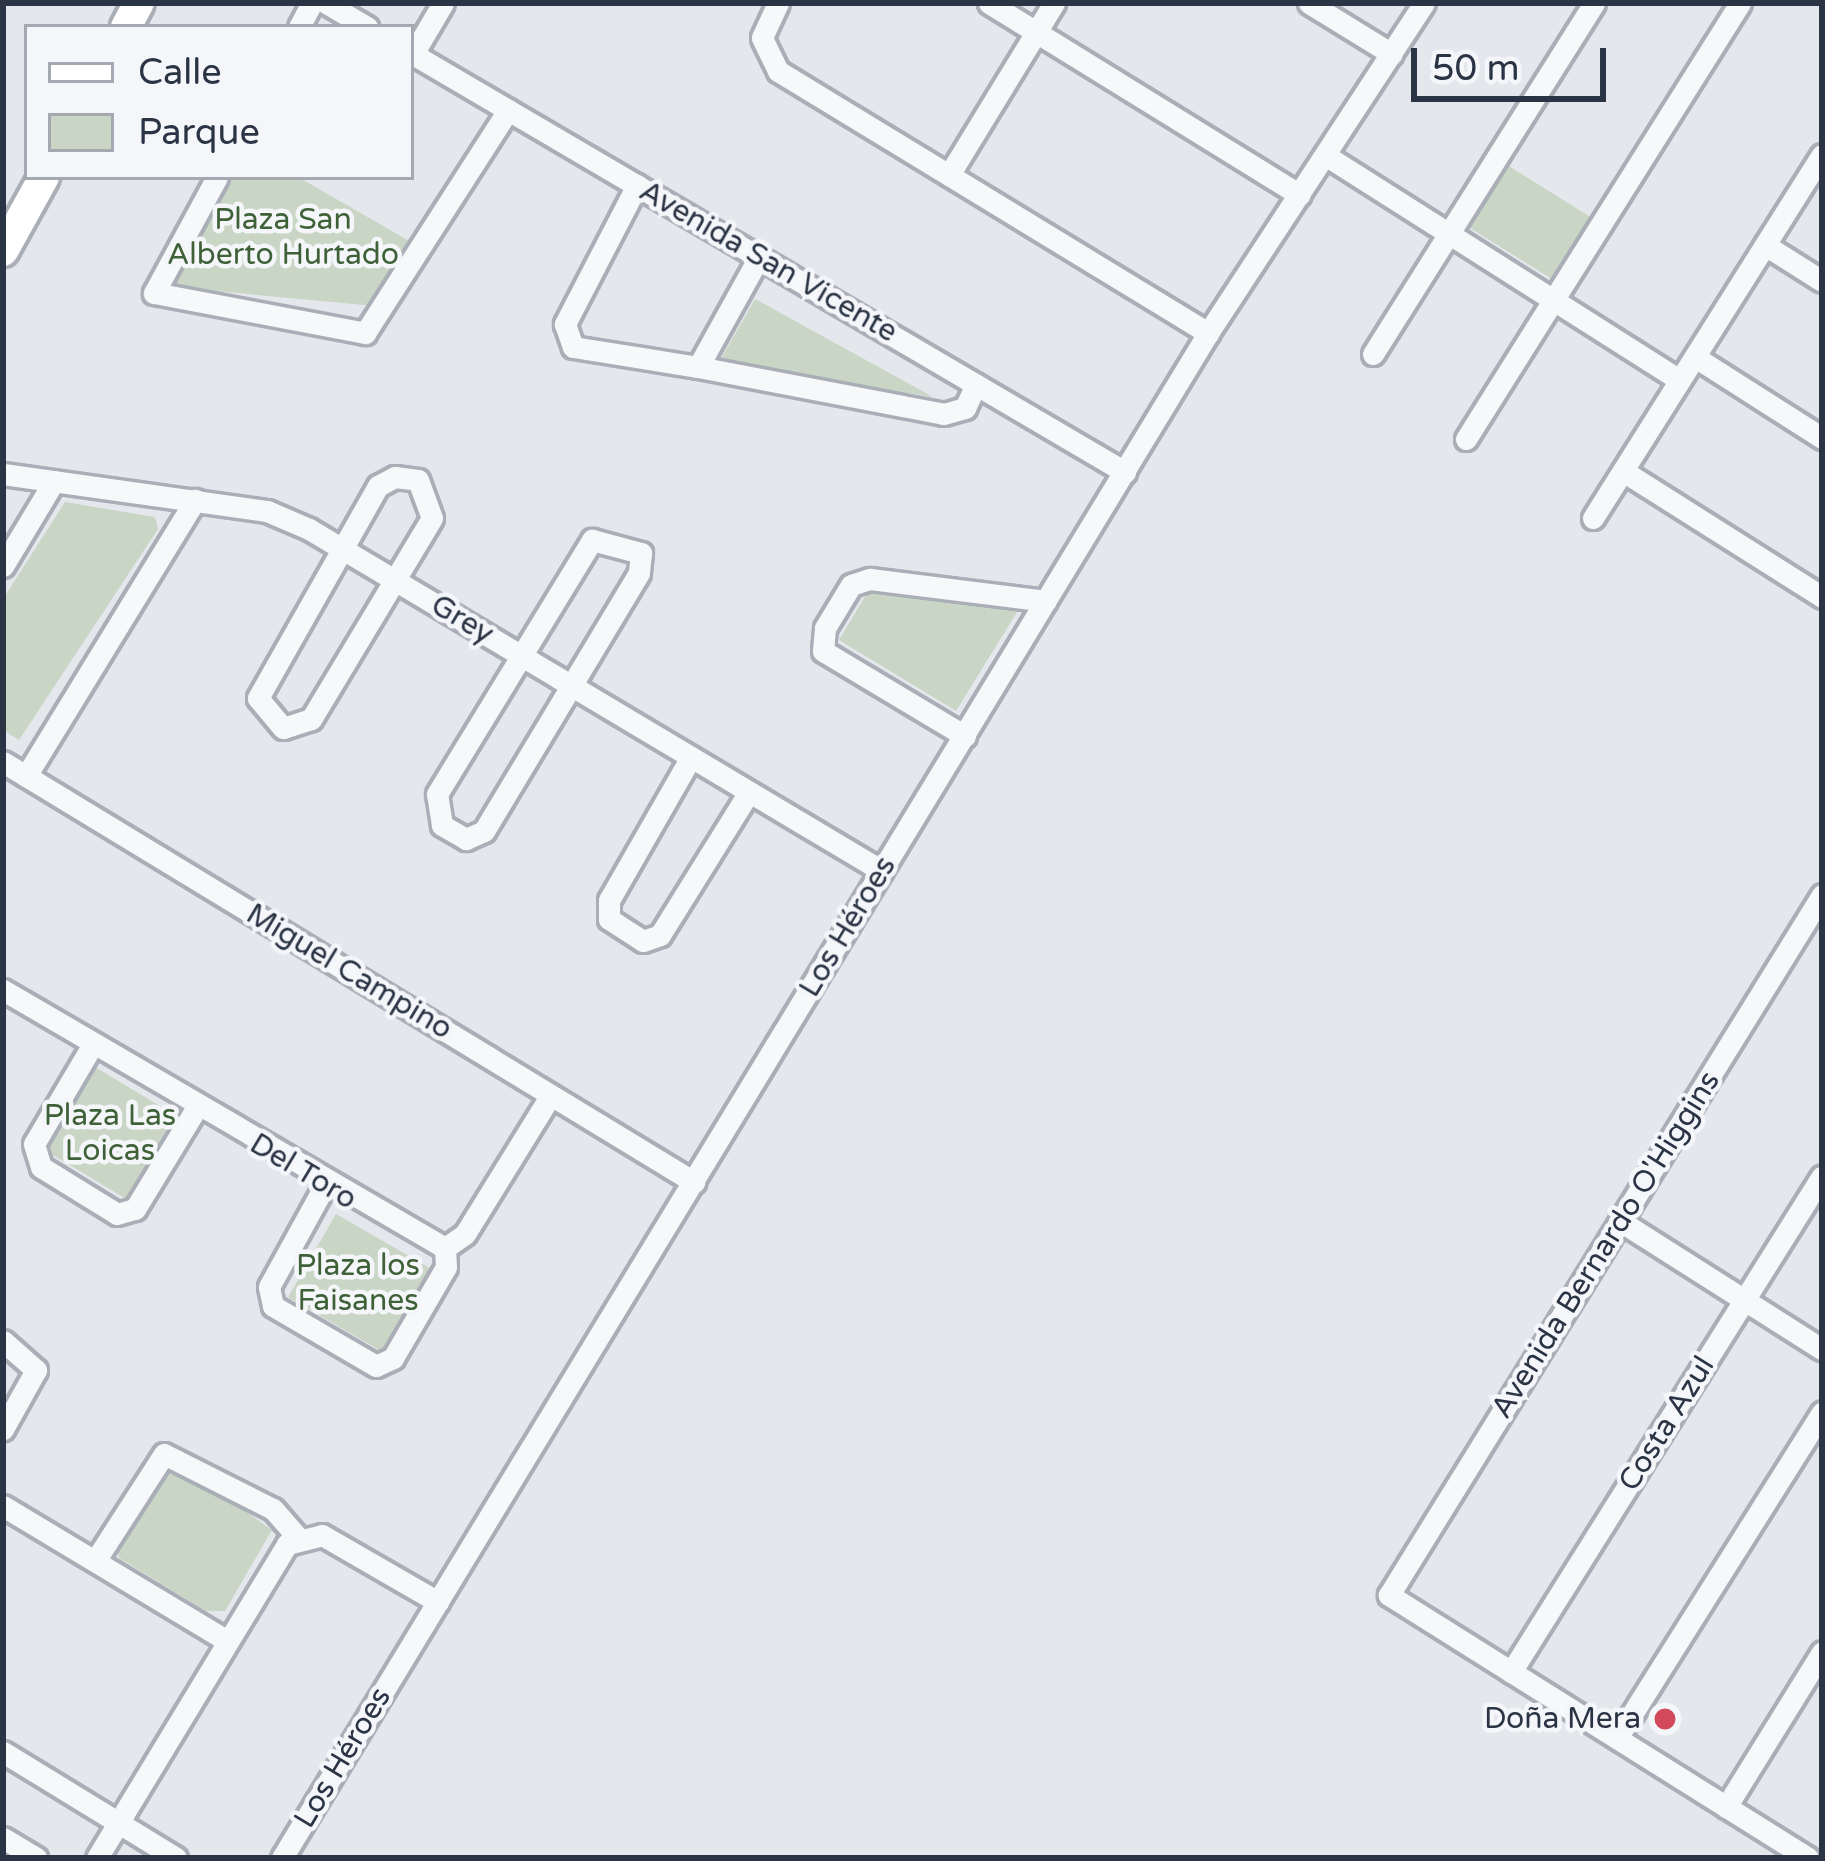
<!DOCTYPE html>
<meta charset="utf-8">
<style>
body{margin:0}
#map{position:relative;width:1825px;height:1861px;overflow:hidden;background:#e4e7ec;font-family:"Varela Round",sans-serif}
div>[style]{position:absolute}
.green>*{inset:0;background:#c9d6c5;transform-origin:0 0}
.roads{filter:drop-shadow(3px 0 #a9aeb7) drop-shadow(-3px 0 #a9aeb7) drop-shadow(0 3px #a9aeb7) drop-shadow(0 -3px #a9aeb7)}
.street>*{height:21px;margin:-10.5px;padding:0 10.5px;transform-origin:10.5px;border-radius:10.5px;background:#f7f8fa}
.secondary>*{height:30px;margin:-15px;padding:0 15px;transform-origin:15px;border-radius:15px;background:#fff}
.dots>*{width:33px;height:33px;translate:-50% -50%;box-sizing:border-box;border:6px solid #f4f6f9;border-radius:50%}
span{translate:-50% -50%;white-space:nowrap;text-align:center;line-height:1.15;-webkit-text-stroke:9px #f4f6f9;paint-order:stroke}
.park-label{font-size:30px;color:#3f6138}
.street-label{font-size:30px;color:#2b3445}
.poi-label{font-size:30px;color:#2b3445}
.right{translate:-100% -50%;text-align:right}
.frame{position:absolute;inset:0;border:6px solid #2b3445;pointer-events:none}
.legend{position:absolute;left:24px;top:24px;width:390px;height:156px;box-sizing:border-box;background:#f4f6f9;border:3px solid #a4a8b1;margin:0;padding:15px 21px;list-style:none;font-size:36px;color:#2b3445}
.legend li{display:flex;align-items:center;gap:24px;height:60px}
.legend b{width:60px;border:3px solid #a4a8b1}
.scale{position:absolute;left:1411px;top:48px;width:195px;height:54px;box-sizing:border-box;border:6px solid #2b3445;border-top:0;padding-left:15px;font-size:36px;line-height:42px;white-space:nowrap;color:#2b3445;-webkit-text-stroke:9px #f4f6f9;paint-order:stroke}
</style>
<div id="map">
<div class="green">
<div style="left:1504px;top:163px;width:102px;height:73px;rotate:32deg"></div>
<div style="clip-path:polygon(224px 177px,298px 177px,411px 242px,375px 306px,162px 286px)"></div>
<div style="clip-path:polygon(755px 299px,933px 397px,719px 362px)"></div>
<div style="clip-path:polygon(65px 502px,155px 517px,158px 529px,19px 740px,3px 730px,3px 599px)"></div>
<div style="clip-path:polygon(867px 593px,1017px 612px,956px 711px,839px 640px)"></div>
<div style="left:95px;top:1067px;width:94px;height:97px;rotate:31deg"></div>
<div style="left:336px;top:1214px;width:108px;height:96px;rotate:30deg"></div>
<div style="clip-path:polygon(177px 1463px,272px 1530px,225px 1611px,206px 1611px,119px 1558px,117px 1541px)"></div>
</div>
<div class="roads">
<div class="street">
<div style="left:326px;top:3px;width:48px;rotate:30.3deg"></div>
<div style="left:778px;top:3px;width:38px;rotate:115deg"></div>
<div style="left:762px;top:38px;width:37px;rotate:64deg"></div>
<div style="left:778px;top:71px;width:504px;rotate:31.35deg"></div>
<div style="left:989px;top:3px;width:365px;rotate:31.7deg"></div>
<div style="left:1309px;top:3px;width:97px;rotate:31.6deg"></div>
<div style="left:299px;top:27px;width:27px;rotate:-62deg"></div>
<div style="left:411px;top:53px;width:828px;rotate:30.41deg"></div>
<div style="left:413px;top:54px;width:59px;rotate:-59.5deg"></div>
<div style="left:1325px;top:155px;width:420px;rotate:32.4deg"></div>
<div style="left:949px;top:175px;width:202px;rotate:-58.6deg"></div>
<div style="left:217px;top:177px;width:132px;rotate:118.5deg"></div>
<div style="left:154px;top:293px;width:215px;rotate:10.7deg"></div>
<div style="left:365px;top:333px;width:265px;rotate:-57.3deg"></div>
<div style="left:637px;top:185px;width:157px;rotate:117.4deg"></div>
<div style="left:565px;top:324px;width:24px;rotate:71deg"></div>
<div style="left:573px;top:347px;width:127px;rotate:9.1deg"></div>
<div style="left:698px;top:367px;width:126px;rotate:-61deg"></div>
<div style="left:1765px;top:245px;width:67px;rotate:32.3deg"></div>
<div style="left:1373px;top:354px;width:415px;rotate:-57.8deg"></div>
<div style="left:1695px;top:357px;width:151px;rotate:32.5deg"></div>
<div style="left:698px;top:367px;width:250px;rotate:10.8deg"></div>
<div style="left:944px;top:414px;width:22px;rotate:-16deg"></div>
<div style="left:965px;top:408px;width:26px;rotate:-65deg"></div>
<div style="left:1466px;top:439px;width:515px;rotate:-57.85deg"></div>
<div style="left:1623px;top:471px;width:236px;rotate:32.3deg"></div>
<div style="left:3px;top:474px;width:267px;rotate:8deg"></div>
<div style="left:267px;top:511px;width:46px;rotate:23.2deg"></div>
<div style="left:309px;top:529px;width:667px;rotate:30.83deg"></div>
<div style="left:395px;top:477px;width:23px;rotate:7deg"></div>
<div style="left:418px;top:480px;width:40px;rotate:69.8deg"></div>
<div style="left:432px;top:518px;width:235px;rotate:121deg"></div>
<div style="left:311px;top:719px;width:29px;rotate:162deg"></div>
<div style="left:283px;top:728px;width:39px;rotate:-130deg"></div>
<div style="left:258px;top:698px;width:244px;rotate:-60.5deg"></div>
<div style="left:378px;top:486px;width:19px;rotate:-28deg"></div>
<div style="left:1593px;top:518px;width:429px;rotate:-57.8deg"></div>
<div style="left:592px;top:540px;width:51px;rotate:14.9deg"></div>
<div style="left:641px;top:553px;width:20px;rotate:96deg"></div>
<div style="left:639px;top:573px;width:301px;rotate:121deg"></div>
<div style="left:484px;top:831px;width:20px;rotate:156deg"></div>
<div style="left:466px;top:839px;width:28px;rotate:-150deg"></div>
<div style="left:442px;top:825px;width:31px;rotate:-99deg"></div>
<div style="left:437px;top:794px;width:298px;rotate:-58.6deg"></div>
<div style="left:3px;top:566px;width:99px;rotate:-59deg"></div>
<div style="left:965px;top:736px;width:165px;rotate:-149.1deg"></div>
<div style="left:823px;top:651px;width:23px;rotate:-85deg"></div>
<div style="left:825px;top:628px;width:50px;rotate:-58.8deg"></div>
<div style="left:851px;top:585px;width:20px;rotate:-18deg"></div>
<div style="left:870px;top:579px;width:177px;rotate:7.1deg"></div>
<div style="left:691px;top:757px;width:165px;rotate:119.8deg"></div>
<div style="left:609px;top:900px;width:19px;rotate:90deg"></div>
<div style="left:609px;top:919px;width:40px;rotate:32.9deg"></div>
<div style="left:643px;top:941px;width:18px;rotate:-19deg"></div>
<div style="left:660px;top:935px;width:168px;rotate:-58.1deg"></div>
<div style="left:3px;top:762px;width:809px;rotate:31.29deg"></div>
<div style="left:26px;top:776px;width:324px;rotate:-58.5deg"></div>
<div style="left:3px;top:990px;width:512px;rotate:30.27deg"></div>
<div style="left:445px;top:1248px;width:24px;rotate:-35deg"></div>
<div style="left:465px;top:1234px;width:163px;rotate:-58.3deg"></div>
<div style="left:93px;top:1044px;width:116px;rotate:120.5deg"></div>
<div style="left:34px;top:1144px;width:24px;rotate:73deg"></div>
<div style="left:41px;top:1167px;width:89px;rotate:31.7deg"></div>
<div style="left:117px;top:1214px;width:19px;rotate:-16deg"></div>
<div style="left:135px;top:1209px;width:119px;rotate:-58.7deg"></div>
<div style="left:325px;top:1185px;width:116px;rotate:118.8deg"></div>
<div style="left:269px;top:1287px;width:19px;rotate:78deg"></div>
<div style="left:273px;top:1306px;width:119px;rotate:30.2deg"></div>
<div style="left:376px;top:1366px;width:19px;rotate:-25deg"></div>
<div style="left:393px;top:1358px;width:105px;rotate:-59.8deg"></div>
<div style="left:446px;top:1267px;width:19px;rotate:-93deg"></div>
<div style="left:1620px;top:1221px;width:239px;rotate:32.4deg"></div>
<div style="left:3px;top:1341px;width:44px;rotate:41.3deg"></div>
<div style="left:36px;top:1370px;width:68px;rotate:119.2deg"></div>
<div style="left:3px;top:1506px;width:258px;rotate:31deg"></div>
<div style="left:95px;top:1561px;width:127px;rotate:-57.2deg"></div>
<div style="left:164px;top:1454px;width:122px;rotate:26.8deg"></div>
<div style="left:273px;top:1509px;width:38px;rotate:49deg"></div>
<div style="left:1511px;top:1672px;width:585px;rotate:-57.91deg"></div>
<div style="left:1617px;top:1738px;width:385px;rotate:-57.8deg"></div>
<div style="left:3px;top:1752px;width:203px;rotate:31.5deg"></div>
<div style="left:1726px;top:1807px;width:182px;rotate:-58.2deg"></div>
<div style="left:3px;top:1838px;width:39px;rotate:31deg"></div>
<div style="left:97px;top:1858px;width:367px;rotate:-58.8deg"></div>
<div style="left:287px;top:1544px;width:36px;rotate:-14deg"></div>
<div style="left:322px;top:1535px;width:134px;rotate:30deg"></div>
<div style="left:282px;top:1858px;width:1784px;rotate:-58.73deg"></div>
<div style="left:1208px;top:333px;width:394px;rotate:-56.8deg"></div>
<div style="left:1808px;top:1858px;width:495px;rotate:-147.9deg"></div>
<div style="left:1389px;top:1595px;width:823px;rotate:-58.26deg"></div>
</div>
<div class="secondary">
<div style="left:126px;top:27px;width:27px;rotate:-62deg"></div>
<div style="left:3px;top:251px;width:85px;rotate:-61deg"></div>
</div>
</div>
<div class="dots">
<div style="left:1665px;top:1719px;background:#d1495b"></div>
</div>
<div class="park-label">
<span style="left:283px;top:237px">Plaza San<br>Alberto Hurtado</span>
<span style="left:110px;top:1133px">Plaza Las<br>Loicas</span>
<span style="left:358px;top:1283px">Plaza los<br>Faisanes</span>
</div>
<div class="street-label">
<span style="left:768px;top:262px;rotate:30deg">Avenida San Vicente</span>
<span style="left:462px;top:620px;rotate:31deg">Grey</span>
<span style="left:848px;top:927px;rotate:-59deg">Los Héroes</span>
<span style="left:349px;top:972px;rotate:31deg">Miguel Campino</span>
<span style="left:303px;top:1172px;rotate:31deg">Del Toro</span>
<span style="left:1606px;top:1245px;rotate:-58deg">Avenida Bernardo O'Higgins</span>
<span style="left:1667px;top:1424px;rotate:-58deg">Costa Azul</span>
<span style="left:343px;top:1758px;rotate:-59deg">Los Héroes</span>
</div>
<div class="poi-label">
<span class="right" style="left:1641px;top:1719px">Doña Mera</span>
</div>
<div class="frame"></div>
<ul class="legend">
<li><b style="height:15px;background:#fff"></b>Calle</li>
<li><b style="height:33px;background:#c9d6c5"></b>Parque</li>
</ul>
<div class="scale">50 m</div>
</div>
